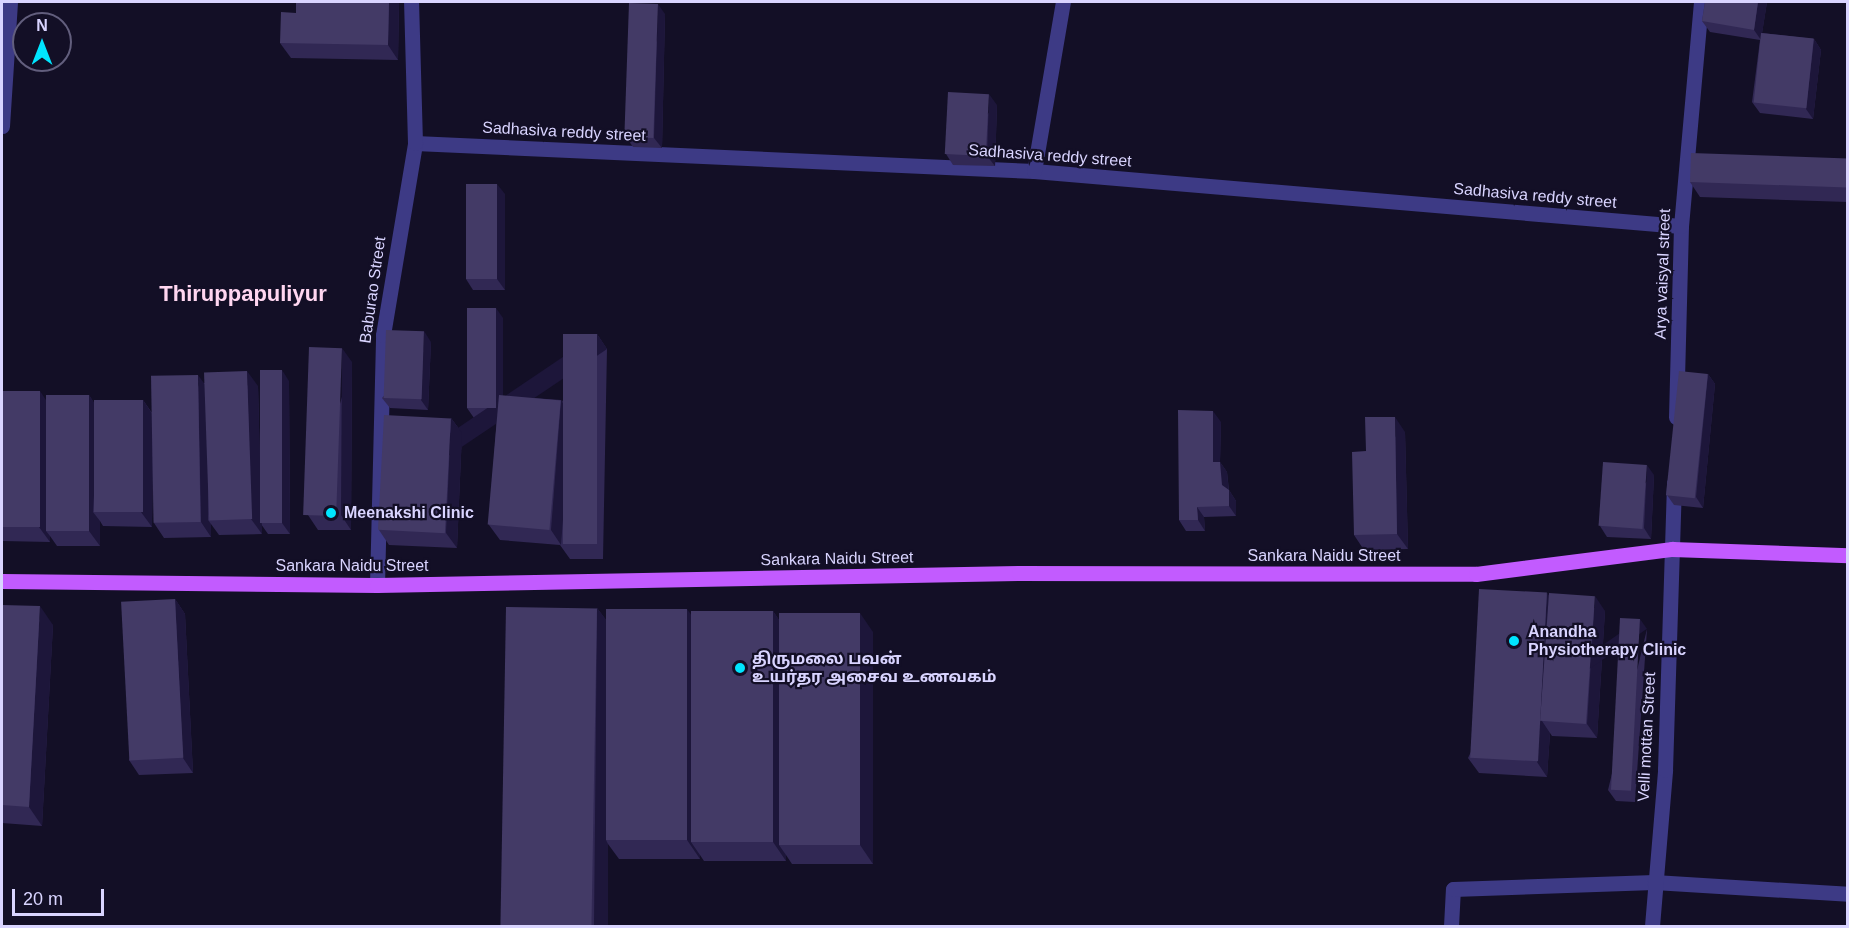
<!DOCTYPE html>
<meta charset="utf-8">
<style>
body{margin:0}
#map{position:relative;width:1849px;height:928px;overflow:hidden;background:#130f26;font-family:Arial,"Noto Sans Tamil",sans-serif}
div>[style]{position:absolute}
.street>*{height:15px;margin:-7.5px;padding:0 7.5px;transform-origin:7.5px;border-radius:7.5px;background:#3d3a85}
.primary>*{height:15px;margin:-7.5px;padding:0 7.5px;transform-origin:7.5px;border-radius:7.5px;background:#c25bff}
.wall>*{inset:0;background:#312854}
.shaded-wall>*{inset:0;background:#1d163a;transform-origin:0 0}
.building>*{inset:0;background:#433a66;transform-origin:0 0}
.dots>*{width:16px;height:16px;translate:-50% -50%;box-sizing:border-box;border:3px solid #130f26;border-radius:50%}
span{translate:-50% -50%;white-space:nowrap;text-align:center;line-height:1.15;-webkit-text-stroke:4.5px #130f26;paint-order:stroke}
.street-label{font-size:16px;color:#d9d4ff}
.poi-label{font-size:16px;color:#d9d4ff;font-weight:700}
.left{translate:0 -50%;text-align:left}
.district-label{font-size:22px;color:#ffd6f0;font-weight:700}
.frame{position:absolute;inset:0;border:3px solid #d9d4ff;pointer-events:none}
.north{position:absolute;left:12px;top:12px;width:60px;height:60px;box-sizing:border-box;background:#130f26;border:2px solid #625e7d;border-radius:50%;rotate:0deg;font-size:16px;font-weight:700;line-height:24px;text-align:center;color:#d9d4ff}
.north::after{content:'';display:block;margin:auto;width:21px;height:27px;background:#00e5ff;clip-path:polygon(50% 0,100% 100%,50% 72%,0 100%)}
.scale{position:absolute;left:12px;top:889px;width:92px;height:27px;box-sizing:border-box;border:3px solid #d9d4ff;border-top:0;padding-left:8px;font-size:18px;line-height:21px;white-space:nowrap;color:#d9d4ff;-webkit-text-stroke:4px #130f26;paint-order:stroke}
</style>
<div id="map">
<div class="street">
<div style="left:2px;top:126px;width:124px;rotate:-86.3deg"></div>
<div style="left:415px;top:143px;width:620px;rotate:2.59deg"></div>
<div style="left:1034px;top:171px;width:649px;rotate:4.86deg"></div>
<div style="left:1034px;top:171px;width:171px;rotate:-80.3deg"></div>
<div style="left:1676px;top:417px;width:191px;rotate:-88.5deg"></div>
<div style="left:1681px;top:226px;width:225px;rotate:-84.9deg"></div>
<div style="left:377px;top:585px;width:250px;rotate:-88.6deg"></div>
<div style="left:383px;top:335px;width:195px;rotate:-80.5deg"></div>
<div style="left:415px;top:143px;width:141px;rotate:-91.6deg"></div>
<div style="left:1451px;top:926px;width:37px;rotate:-87deg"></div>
<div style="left:1453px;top:889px;width:201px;rotate:-2deg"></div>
<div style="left:1654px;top:882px;width:194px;rotate:3.5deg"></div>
<div style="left:1652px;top:926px;width:157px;rotate:-85.2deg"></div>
<div style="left:1665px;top:770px;width:287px;rotate:-88.2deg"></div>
</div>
<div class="primary">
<div style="left:2px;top:581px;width:375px;rotate:0.6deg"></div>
<div style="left:377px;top:585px;width:642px;rotate:-1.07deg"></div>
<div style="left:1019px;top:573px;width:457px;rotate:0.1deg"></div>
<div style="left:1476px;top:574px;width:198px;rotate:-7.3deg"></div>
<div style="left:1672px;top:549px;width:176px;rotate:2deg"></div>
</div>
<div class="wall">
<div style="clip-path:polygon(399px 2px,398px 60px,291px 58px,280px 43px,296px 13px)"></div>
<div style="clip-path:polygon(1705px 2px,1767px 2px,1762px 33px,1814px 39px,1821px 50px,1813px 119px,1760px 113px,1752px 102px,1760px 40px,1710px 32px,1702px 21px)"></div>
<div style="clip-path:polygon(665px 14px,662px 148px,633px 147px,626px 137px)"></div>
<div style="clip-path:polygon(997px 105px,995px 166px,953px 165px,946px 154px)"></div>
<div style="clip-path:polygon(1848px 159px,1848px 202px,1700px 197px,1690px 182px)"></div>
<div style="clip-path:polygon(505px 194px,505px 290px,473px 290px,466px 279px)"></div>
<div style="clip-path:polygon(503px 318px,503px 396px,561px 400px,562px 402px,597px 334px,607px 349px,603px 559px,570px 559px,560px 545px,500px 540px,489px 525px,497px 418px,474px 418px,467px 408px)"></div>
<div style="clip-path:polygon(431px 342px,428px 410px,390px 408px,382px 398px)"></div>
<div style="clip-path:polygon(352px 362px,351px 530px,318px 530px,308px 515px)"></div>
<div style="clip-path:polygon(1708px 374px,1715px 384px,1703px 508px,1674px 505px,1667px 495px)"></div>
<div style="clip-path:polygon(289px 381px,290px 534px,268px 534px,261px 524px,262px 534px,219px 535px,211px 524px,211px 537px,164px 538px,154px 523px,153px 455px,152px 527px,103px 526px,100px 521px,100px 546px,57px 546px,50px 536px,50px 542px,2px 541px,2px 391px,46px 401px,89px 395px,94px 403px,143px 400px,152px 413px,204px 383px,258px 386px,261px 506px)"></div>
<div style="clip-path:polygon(451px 418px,462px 433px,457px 548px,389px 545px,379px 530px)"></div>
<div style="clip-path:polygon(1221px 422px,1220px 462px,1227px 472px,1229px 490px,1236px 501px,1236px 516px,1204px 517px,1205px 531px,1186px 531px,1179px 520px)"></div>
<div style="clip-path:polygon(1405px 432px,1408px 549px,1364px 550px,1354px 535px,1366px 451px)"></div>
<div style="clip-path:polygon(1654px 475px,1651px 539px,1607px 537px,1600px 526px)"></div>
<div style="clip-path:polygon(1547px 593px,1549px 596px,1605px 611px,1597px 738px,1552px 736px,1550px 733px,1547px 777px,1479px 773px,1468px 758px)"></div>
<div style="clip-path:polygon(175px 599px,185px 614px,193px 773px,139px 775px,129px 760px)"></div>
<div style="clip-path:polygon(2px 605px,53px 625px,42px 826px,2px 823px)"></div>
<div style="clip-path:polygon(597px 608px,606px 620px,773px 611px,779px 620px,873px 632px,873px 864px,792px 864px,786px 855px,786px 861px,704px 861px,700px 855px,700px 859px,619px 859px,608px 844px,608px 927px,503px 927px)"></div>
<div style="clip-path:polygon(1647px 629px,1635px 802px,1616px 801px,1608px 790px)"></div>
</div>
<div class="shaded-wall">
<div style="clip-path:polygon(389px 2px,399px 2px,398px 60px,388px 45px)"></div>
<div style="clip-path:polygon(1758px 2px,1767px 2px,1761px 40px,1754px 30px)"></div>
<div style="clip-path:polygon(658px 4px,665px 14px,662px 148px,654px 138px)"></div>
<div style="clip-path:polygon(1814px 39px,1821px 50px,1813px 119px,1806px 109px)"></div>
<div style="clip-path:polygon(989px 94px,997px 105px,995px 166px,987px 156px)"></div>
<div style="clip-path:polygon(497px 184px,505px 194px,505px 290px,497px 279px)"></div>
<div style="clip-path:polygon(496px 308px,503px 318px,503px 418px,496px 408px)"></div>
<div style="clip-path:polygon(424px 331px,431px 342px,428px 410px,421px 400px)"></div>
<div style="left:597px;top:334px;width:18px;height:210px;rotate:56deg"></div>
<div style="clip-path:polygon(342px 348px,352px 362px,351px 530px,341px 515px)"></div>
<div style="clip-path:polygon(282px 370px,289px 381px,290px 534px,282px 523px)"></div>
<div style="clip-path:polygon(247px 371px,258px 386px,262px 534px,251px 519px)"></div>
<div style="clip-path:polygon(1708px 374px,1715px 384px,1703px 508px,1696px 497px)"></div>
<div style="clip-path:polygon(198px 375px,209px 390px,208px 520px,211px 524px,211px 537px,201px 522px)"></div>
<div style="clip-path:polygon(40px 391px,50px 406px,46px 531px,50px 536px,50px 542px,39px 527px)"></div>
<div style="clip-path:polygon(89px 395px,99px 410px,93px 512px,100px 521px,100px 546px,89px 531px)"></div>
<div style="clip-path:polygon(143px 400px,153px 415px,152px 527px,141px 512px)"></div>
<div style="clip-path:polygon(561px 400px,571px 415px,561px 545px,551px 530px)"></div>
<div style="clip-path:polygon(1213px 411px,1221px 422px,1220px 462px,1227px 472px,1229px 493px,1229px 490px,1236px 501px,1236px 516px,1229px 506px,1213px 462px)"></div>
<div style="clip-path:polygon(1395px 417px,1405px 432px,1408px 549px,1397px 534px)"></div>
<div style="clip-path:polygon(451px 418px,462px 433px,457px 548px,446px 533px)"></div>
<div style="clip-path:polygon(1647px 465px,1654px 475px,1651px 539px,1644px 528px)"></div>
<div style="clip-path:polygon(1197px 507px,1204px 517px,1205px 531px,1198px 520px)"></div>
<div style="clip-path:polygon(1547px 593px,1558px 608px,1542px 721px,1550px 733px,1547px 777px,1537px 762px)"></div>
<div style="clip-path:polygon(1595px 596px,1605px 611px,1597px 738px,1587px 724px)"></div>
<div style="clip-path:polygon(175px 599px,185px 614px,193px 773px,183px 758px)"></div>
<div style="clip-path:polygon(40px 606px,53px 625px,42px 826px,29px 807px)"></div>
<div style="clip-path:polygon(597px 608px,611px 626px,606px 840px,608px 844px,608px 927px,594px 927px)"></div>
<div style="clip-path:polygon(687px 609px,700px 627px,691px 842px,700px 855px,700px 859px,687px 840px)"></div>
<div style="clip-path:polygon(773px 611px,786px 630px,779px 845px,786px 855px,786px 861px,773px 842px)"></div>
<div style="clip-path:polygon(860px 613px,873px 632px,873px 864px,860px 845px)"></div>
<div style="left:1640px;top:619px;width:12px;height:173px;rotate:55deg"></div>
</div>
<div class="building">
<div style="clip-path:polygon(296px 2px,389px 2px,388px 45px,280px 43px,281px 12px,296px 13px)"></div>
<div style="clip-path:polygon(1705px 2px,1758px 2px,1754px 30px,1702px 21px)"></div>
<div style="left:629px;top:3px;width:29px;height:134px;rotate:2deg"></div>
<div style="left:1761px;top:33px;width:53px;height:70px;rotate:6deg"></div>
<div style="left:948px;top:92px;width:41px;height:62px;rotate:3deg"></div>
<div style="left:1691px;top:153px;width:157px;height:29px;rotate:2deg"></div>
<div style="left:466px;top:184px;width:31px;height:95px"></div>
<div style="left:467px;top:308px;width:29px;height:100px"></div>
<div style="left:386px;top:330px;width:38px;height:68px;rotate:2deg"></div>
<div style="left:563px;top:334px;width:34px;height:210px"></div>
<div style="left:309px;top:347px;width:33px;height:168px;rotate:2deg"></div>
<div style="left:282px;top:370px;width:153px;height:22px;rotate:90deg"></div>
<div style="left:247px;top:371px;width:148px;height:43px;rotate:88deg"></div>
<div style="left:1679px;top:371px;width:29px;height:125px;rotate:6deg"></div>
<div style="left:198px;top:375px;width:147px;height:47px;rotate:89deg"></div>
<div style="left:2px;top:391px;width:38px;height:136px"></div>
<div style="left:89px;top:395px;width:136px;height:43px;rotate:90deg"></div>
<div style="left:499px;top:395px;width:62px;height:130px;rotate:5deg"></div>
<div style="left:94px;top:400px;width:49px;height:112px"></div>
<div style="clip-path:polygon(1178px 410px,1213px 411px,1213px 462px,1220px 462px,1222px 485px,1229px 490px,1229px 506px,1197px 507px,1198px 520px,1179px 520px)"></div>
<div style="left:384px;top:415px;width:67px;height:115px;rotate:3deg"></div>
<div style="clip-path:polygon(1365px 417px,1395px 417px,1397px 534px,1354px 535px,1352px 452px,1366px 451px)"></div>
<div style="left:1603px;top:462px;width:44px;height:64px;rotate:4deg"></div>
<div style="left:1479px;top:589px;width:68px;height:169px;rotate:3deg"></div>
<div style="left:1549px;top:593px;width:46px;height:128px;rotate:4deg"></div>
<div style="left:175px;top:599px;width:159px;height:54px;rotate:87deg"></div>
<div style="clip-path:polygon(2px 605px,40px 606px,29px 807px,2px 805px)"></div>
<div style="left:506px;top:607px;width:91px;height:320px;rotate:1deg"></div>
<div style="left:606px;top:609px;width:81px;height:231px"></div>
<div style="clip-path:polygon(1848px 610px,1848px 640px,1846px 640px)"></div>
<div style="left:691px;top:611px;width:82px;height:231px"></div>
<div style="left:779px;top:613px;width:81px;height:232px"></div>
<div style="left:1620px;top:618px;width:20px;height:172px;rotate:3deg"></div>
</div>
<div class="dots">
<div style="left:331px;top:513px;background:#00e5ff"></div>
<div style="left:1514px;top:641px;background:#00e5ff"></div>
<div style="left:740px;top:668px;background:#00e5ff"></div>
</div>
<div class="street-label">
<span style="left:564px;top:132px;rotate:3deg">Sadhasiva reddy street</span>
<span style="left:1050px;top:156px;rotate:4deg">Sadhasiva reddy street</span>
<span style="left:1535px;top:196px;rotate:5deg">Sadhasiva reddy street</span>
<span style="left:1663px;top:274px;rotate:-88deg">Arya vaisyal street</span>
<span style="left:373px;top:290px;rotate:-82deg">Baburao Street</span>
<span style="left:1324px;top:556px">Sankara Naidu Street</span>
<span style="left:837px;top:559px;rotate:-1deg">Sankara Naidu Street</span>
<span style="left:352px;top:566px">Sankara Naidu Street</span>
<span style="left:1647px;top:737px;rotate:-87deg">Velli mottan Street</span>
</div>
<div class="poi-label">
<span class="left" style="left:344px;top:513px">Meenakshi Clinic</span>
<span class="left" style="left:1528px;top:641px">Anandha<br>Physiotherapy Clinic</span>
<span class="left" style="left:752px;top:668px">திருமலை பவன்<br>உயர்தர அசைவ உணவகம்</span>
</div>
<div class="district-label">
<span style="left:243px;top:294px">Thiruppapuliyur</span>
</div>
<div class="frame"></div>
<div class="north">N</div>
<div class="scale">20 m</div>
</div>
